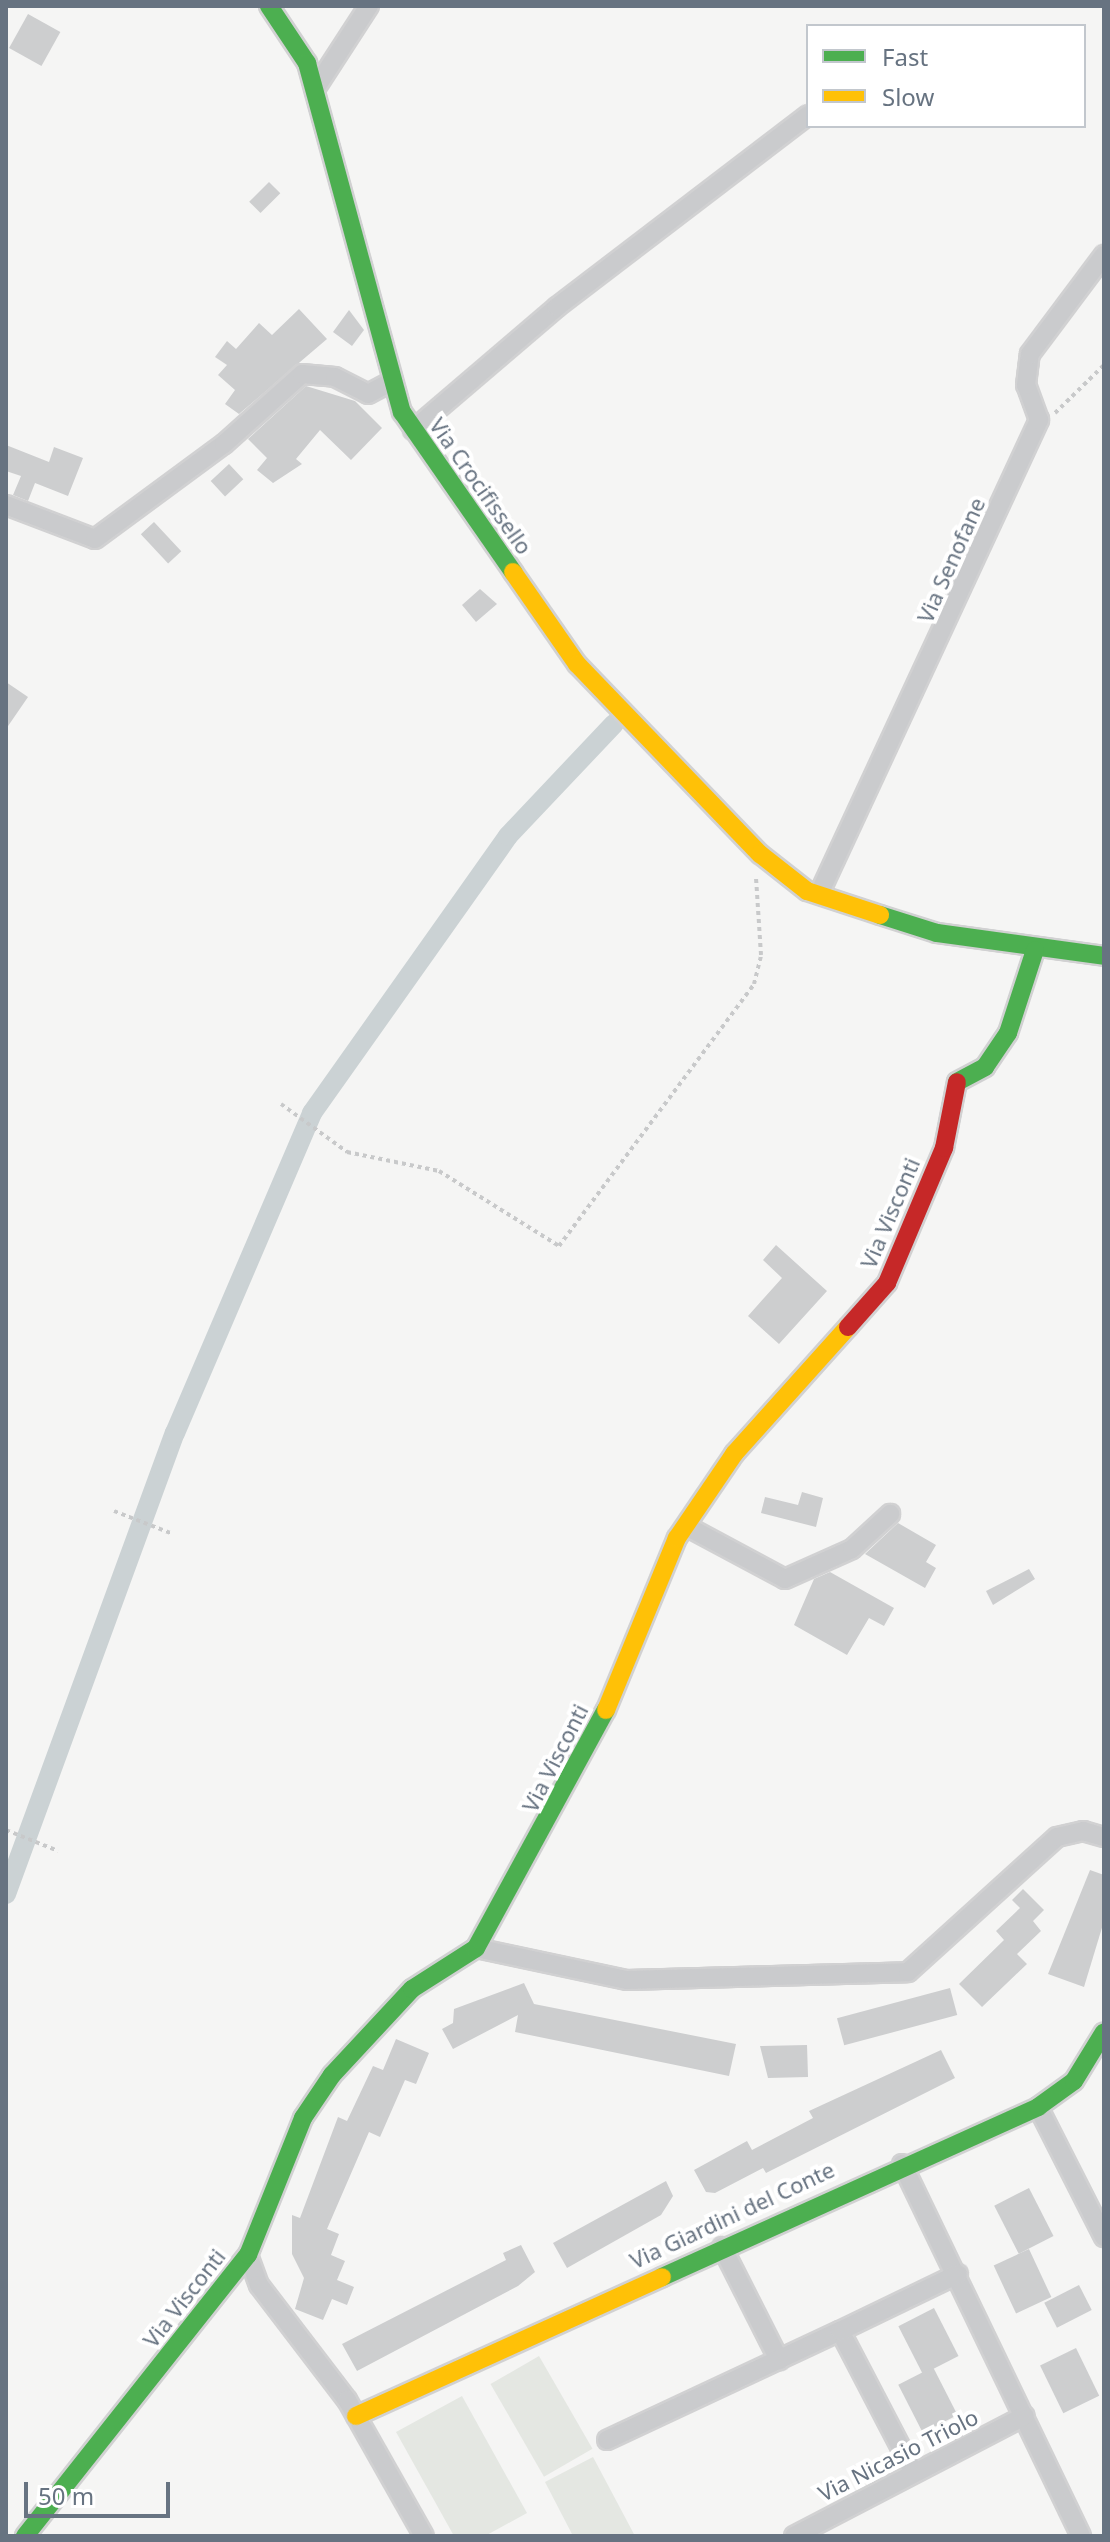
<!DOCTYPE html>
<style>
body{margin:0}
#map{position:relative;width:1110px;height:2542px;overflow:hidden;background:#f5f5f4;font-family:"Noto Sans",sans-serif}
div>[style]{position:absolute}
.green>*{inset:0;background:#e4e7e2;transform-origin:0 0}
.canal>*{height:20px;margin:-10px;padding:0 10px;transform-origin:10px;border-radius:10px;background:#cbd2d4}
.building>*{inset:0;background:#cdcecf;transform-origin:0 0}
.path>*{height:4px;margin-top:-2px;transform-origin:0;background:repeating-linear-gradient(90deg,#c8c9ca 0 4px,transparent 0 8px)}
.roads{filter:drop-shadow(2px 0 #d1d1d2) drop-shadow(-2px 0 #d1d1d2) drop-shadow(0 2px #d1d1d2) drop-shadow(0 -2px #d1d1d2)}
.street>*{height:18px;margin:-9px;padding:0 9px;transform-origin:9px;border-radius:9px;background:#cacbcd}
.fast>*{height:18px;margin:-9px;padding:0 9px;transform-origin:9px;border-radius:9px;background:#4caf50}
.slow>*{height:18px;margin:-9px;padding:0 9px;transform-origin:9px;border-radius:9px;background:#ffc107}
.jam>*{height:18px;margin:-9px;padding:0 9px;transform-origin:9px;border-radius:9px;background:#c62828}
span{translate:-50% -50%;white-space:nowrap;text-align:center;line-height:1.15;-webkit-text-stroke:8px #fff;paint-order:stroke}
.street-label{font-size:22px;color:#677381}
.frame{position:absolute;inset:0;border:8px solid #677381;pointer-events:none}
.legend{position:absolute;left:806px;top:24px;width:280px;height:104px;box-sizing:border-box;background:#fff;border:2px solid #c2c7cd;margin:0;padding:10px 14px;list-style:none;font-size:24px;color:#677381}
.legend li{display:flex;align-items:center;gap:16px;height:40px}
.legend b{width:40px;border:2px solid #c2c7cd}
.scale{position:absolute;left:24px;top:2482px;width:146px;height:36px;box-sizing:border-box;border:4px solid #677381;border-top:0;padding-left:10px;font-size:24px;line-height:28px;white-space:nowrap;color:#677381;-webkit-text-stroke:6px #fff;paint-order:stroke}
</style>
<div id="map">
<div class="green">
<div style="left:539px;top:2356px;width:107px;height:56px;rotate:60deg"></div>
<div style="clip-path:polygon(462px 2396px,527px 2513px,485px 2536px,454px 2536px,396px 2432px)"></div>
<div style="clip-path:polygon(593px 2457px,635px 2536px,573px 2536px,545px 2482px)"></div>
</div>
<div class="canal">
<div style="left:6px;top:1894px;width:491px;rotate:-69.9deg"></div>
<div style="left:175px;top:1433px;width:348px;rotate:-66.8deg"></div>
<div style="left:312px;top:1113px;width:339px;rotate:-54.7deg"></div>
<div style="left:508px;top:836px;width:154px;rotate:-46.6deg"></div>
</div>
<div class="building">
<div style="left:28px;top:14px;width:37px;height:39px;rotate:29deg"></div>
<div style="left:269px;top:182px;width:16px;height:28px;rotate:45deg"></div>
<div style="clip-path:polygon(299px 309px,327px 339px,239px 414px,225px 404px,235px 390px,218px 375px,227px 365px,215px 357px,227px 341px,236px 349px,259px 323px,272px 335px)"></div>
<div style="clip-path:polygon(349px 310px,364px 330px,352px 346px,333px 332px)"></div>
<div style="clip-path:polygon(306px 386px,355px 401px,382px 428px,351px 460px,320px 430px,296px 459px,302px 464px,273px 483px,257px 470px,267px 458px,248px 439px)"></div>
<div style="clip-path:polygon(6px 445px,49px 462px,54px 447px,83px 458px,68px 496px,35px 483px,28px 501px,13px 495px,21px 476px,6px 471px)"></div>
<div style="left:229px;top:464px;width:21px;height:25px;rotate:47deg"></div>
<div style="left:154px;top:522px;width:40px;height:18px;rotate:47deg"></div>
<div style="clip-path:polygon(480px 589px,497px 604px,476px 622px,462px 605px)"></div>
<div style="clip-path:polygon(6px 682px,28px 697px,6px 729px)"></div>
<div style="clip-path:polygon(776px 1245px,827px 1291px,779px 1344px,748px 1316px,782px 1278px,763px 1260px)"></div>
<div style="clip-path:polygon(802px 1492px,823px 1498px,816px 1527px,761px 1513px,765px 1497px,798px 1505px)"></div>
<div style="clip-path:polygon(898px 1523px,936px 1545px,926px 1562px,936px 1568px,925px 1588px,865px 1554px)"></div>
<div style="clip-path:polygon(1029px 1569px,1035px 1579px,993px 1605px,986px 1591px)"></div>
<div style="clip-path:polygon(830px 1572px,894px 1608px,884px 1626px,869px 1618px,847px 1655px,794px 1625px,814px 1579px)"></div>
<div style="clip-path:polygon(1090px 1870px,1104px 1875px,1104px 1921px,1084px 1987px,1048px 1974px)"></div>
<div style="clip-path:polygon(1023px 1889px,1044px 1910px,1033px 1921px,1041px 1931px,1017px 1954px,1027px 1964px,982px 2007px,959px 1984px,1004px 1940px,996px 1931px,1020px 1908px,1012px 1900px)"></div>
<div style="clip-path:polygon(524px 1983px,534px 2004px,736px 2044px,729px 2076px,515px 2032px,518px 2015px,453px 2049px,442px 2029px,453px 2023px,454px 2009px)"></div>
<div style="left:950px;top:1988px;width:28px;height:117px;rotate:75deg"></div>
<div style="clip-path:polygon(396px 2039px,429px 2053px,416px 2084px,405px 2080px,380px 2137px,369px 2132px,327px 2229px,339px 2234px,331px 2255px,345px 2261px,337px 2280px,354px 2287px,347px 2305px,332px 2299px,323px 2320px,295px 2309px,304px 2278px,292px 2254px,292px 2215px,300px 2218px,338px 2117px,347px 2121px,373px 2066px,383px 2070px)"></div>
<div style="clip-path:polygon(807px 2045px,808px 2077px,768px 2078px,760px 2046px)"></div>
<div style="clip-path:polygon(941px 2050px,955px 2078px,766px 2173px,763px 2168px,715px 2193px,706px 2192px,694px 2170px,747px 2141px,752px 2150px,813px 2118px,809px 2111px)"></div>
<div style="clip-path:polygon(666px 2181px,673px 2196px,661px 2215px,567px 2268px,553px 2243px)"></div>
<div style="left:1029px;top:2188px;width:54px;height:39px;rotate:63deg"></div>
<div style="clip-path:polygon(521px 2245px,535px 2272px,518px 2286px,357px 2371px,342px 2344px,506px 2260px,503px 2253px)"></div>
<div style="left:1029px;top:2249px;width:53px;height:39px;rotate:65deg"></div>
<div style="left:1079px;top:2285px;width:28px;height:39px;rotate:63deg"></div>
<div style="left:934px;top:2308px;width:54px;height:40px;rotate:63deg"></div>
<div style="left:1076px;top:2348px;width:53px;height:40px;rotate:64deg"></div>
<div style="left:933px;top:2367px;width:54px;height:39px;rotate:63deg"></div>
</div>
<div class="path">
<div style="left:1055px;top:413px;width:69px;rotate:-44.4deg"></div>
<div style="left:281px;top:1104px;width:82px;rotate:36deg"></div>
<div style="left:347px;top:1152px;width:94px;rotate:11.7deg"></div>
<div style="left:439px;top:1171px;width:142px;rotate:32deg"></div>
<div style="left:559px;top:1246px;width:327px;rotate:-53.3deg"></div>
<div style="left:754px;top:984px;width:30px;rotate:-76deg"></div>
<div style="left:761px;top:955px;width:77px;rotate:-93.7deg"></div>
<div style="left:114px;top:1511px;width:63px;rotate:21.3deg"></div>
<div style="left:6px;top:1830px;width:56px;rotate:22deg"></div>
</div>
<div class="roads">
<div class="street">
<div style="left:315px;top:89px;width:99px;rotate:-57deg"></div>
<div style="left:413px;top:430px;width:189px;rotate:-40.5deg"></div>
<div style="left:557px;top:307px;width:316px;rotate:-37.4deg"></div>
<div style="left:6px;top:505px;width:95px;rotate:20.9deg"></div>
<div style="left:95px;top:539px;width:160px;rotate:-36.4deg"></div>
<div style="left:224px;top:444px;width:105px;rotate:-41.9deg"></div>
<div style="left:302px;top:374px;width:33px;rotate:5deg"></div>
<div style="left:335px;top:377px;width:37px;rotate:27deg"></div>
<div style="left:368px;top:394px;width:24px;rotate:-28deg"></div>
<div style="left:819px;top:894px;width:523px;rotate:-65.1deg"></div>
<div style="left:1039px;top:420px;width:37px;rotate:-110deg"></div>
<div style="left:1026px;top:385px;width:31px;rotate:-83deg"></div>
<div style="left:1030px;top:354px;width:124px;rotate:-53.2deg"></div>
<div style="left:686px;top:1526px;width:112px;rotate:28.2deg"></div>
<div style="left:785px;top:1579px;width:73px;rotate:-24.1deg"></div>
<div style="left:852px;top:1549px;width:52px;rotate:-42.6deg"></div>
<div style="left:476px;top:1948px;width:154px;rotate:12deg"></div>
<div style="left:627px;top:1980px;width:281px;rotate:-1.6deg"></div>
<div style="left:908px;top:1972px;width:201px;rotate:-42.2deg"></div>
<div style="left:1057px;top:1837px;width:27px;rotate:-13deg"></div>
<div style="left:1083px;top:1831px;width:22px;rotate:16deg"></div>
<div style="left:1038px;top:2107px;width:146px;rotate:63.1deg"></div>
<div style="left:902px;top:2164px;width:413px;rotate:64.3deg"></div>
<div style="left:722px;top:2247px;width:127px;rotate:63.2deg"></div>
<div style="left:248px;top:2255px;width:32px;rotate:70deg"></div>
<div style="left:259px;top:2285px;width:145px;rotate:52.6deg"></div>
<div style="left:347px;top:2400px;width:156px;rotate:60.5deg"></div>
<div style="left:607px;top:2440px;width:257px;rotate:-25.1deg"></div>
<div style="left:914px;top:2473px;width:160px;rotate:-117.5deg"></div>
<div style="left:840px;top:2331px;width:131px;rotate:-25.8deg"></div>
<div style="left:794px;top:2536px;width:260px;rotate:-27.5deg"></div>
</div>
<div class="fast">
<div style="left:269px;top:6px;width:69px;rotate:56.3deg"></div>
<div style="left:307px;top:63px;width:362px;rotate:74.8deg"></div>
<div style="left:402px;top:412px;width:195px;rotate:55.2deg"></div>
<div style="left:880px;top:915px;width:60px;rotate:17.5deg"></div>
<div style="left:937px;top:933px;width:169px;rotate:7.8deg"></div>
<div style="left:957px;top:1082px;width:32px;rotate:-28deg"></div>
<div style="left:985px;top:1067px;width:41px;rotate:-55.9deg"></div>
<div style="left:1008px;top:1033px;width:87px;rotate:-72deg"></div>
<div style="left:662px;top:2277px;width:413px;rotate:-24.3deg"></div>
<div style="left:1038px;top:2107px;width:44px;rotate:-35.8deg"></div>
<div style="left:1074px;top:2081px;width:57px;rotate:-58.5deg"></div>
<div style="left:25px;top:2536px;width:359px;rotate:-51.6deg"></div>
<div style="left:248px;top:2255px;width:148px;rotate:-68.1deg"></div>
<div style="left:303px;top:2118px;width:52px;rotate:-56deg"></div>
<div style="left:332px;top:2075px;width:117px;rotate:-47.1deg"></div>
<div style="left:412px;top:1989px;width:76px;rotate:-32.6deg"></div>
<div style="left:476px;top:1948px;width:271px;rotate:-61.4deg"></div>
</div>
<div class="slow">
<div style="left:513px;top:572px;width:112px;rotate:55.2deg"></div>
<div style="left:577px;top:664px;width:264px;rotate:46.1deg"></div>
<div style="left:760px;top:854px;width:60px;rotate:38.2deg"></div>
<div style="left:807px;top:891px;width:77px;rotate:18.2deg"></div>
<div style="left:606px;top:1710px;width:186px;rotate:-67.6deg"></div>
<div style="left:677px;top:1538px;width:102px;rotate:-55.8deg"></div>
<div style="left:734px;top:1454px;width:171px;rotate:-48.1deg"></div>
<div style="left:356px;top:2416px;width:336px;rotate:-24.4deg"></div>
</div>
<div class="jam">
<div style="left:848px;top:1327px;width:59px;rotate:-48.4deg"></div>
<div style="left:887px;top:1283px;width:147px;rotate:-67.1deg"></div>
<div style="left:944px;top:1148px;width:67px;rotate:-78.9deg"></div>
</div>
</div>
<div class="street-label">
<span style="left:481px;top:486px;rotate:55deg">Via Crocifissello</span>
<span style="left:951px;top:560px;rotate:-66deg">Via Senofane</span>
<span style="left:890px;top:1213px;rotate:-67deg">Via Visconti</span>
<span style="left:555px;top:1758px;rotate:-63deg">Via Visconti</span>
<span style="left:732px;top:2215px;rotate:-25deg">Via Giardini del Conte</span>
<span style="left:184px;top:2298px;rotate:-52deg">Via Visconti</span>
<span style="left:898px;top:2455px;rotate:-27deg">Via Nicasio Triolo</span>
</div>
<div class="frame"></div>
<ul class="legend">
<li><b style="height:10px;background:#4caf50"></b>Fast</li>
<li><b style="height:10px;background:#ffc107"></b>Slow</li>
</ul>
<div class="scale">50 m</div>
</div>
